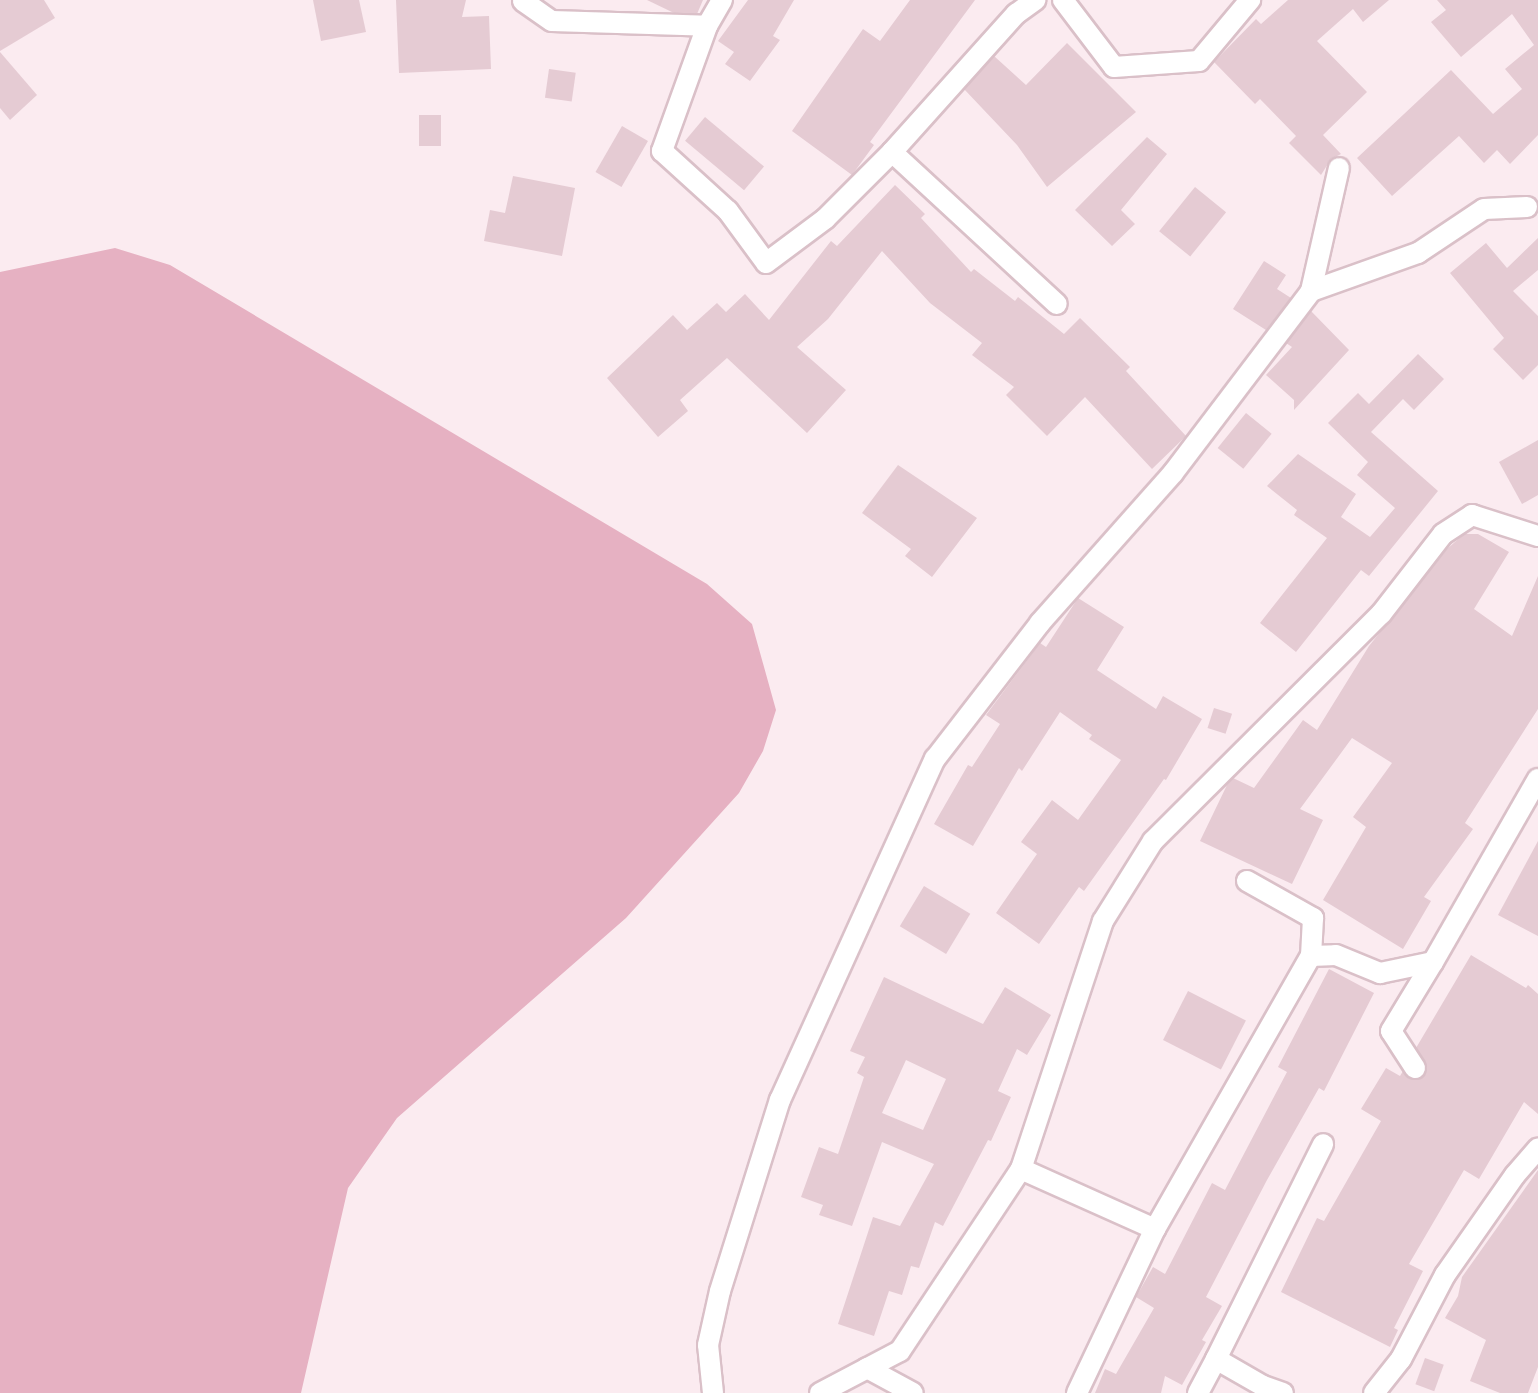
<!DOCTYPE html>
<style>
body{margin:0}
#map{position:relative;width:1538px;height:1393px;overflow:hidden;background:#fbebf0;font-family:"Varela Round",sans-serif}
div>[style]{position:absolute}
.green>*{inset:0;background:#e6b1c2}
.building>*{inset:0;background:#e5cbd3;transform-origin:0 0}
.roads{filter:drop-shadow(2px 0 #dac0c8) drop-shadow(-2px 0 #dac0c8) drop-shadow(0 2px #dac0c8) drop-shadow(0 -2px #dac0c8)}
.street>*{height:20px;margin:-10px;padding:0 10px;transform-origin:10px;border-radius:10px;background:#fff}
span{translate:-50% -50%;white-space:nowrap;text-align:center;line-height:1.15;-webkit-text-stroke:5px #fff;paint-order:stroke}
</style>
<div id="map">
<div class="green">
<div style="clip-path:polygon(115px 248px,170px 265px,707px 584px,752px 624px,776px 710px,763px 751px,739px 793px,626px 918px,397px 1118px,348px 1188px,301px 1393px,0 1393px,0 272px)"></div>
</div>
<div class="building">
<div style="clip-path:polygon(0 0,44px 0,55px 18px,0 51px)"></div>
<div style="clip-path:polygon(313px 0,359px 0,366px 32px,321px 41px)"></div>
<div style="clip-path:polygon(396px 0,466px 0,462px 17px,489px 16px,491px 69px,399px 73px)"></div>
<div style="clip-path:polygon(647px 0,703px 0,697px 14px,674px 13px)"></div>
<div style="clip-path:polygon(748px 0,794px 0,773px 36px,780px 40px,750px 81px,725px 64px,734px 52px,718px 41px)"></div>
<div style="clip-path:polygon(910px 0,975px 0,870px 142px,874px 145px,852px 175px,792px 131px,863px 29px,880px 41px)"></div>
<div style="clip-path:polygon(1288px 0,1389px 0,1363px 22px,1353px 9px,1317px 41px,1367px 92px,1323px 135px,1341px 154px,1331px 159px,1321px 175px,1289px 143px,1296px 136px,1260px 99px,1255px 104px,1214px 62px,1256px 19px,1261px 24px)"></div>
<div style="clip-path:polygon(1437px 0,1538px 0,1538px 135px,1510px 164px,1497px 150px,1484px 163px,1459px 136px,1392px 196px,1357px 158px,1451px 70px,1493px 114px,1522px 89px,1505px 69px,1534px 45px,1512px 14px,1461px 57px,1431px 22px,1446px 10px)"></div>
<div style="clip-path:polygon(1067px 43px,1136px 112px,1047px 187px,1017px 145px,964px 89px,994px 56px,1026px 85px)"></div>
<div style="clip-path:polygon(0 52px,37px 95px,10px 120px,0 108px)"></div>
<div style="left:549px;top:69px;width:27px;height:29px;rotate:8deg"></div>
<div style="left:419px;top:115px;width:22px;height:31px"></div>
<div style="left:705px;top:117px;width:77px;height:31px;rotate:40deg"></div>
<div style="left:622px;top:126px;width:30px;height:53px;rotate:30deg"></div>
<div style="clip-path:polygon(1147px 137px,1167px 154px,1121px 210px,1135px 224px,1112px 246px,1075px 210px)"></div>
<div style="clip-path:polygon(513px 176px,575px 188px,562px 256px,484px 241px,490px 210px,505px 213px)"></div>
<div style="clip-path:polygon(895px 185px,925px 214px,921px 218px,971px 272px,974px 269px,1015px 301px,1018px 297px,1064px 334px,1080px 318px,1130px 367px,1126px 371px,1186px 436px,1184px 438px,1152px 469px,1085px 397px,1047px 436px,1006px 395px,1014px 387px,972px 355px,982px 343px,930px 303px,882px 251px,828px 319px,797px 347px,846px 390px,807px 433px,727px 358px,680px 400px,688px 411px,658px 437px,607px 378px,673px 315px,687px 330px,717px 303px,726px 312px,745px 294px,769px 320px,831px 241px,837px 246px)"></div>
<div style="left:1195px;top:187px;width:40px;height:57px;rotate:39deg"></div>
<div style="clip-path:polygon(1538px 238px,1538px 270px,1513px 291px,1538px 316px,1538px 365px,1523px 380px,1493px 349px,1504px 338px,1450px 273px,1486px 243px,1507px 268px)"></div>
<div style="clip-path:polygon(1264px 261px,1286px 275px,1277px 289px,1291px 298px,1266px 330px,1233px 309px)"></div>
<div style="clip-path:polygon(1311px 311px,1349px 350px,1294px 410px,1294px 400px,1266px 375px,1292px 347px,1286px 343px)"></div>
<div style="clip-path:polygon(1418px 354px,1444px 379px,1414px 410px,1403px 399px,1371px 432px,1438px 491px,1369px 576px,1361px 570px,1296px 652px,1260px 623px,1327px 538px,1294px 515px,1297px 510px,1267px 486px,1298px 454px,1356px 494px,1341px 517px,1370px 537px,1395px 508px,1357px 475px,1368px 462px,1328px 423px,1358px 393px,1369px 404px)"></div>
<div style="left:1246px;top:413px;width:33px;height:45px;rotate:39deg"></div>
<div style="clip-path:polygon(1538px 440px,1538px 495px,1522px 504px,1499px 462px)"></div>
<div style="clip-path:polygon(898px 465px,977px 518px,932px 577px,905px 556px,911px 549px,862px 513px)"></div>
<div style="clip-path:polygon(1464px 534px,1478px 534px,1509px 552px,1474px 609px,1512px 636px,1538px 576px,1538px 709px,1465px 823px,1473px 829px,1424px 897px,1431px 901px,1403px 949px,1323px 900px,1366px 827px,1353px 817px,1392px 763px,1352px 738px,1300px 809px,1323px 820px,1292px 884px,1200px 841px,1227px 785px,1233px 778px,1254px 788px,1303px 720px,1317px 730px,1369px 646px,1447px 549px)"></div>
<div style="clip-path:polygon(1078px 598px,1124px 627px,1097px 670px,1156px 709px,1163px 696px,1202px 719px,1166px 780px,1164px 779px,1084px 891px,1079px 887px,1039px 944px,996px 913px,1037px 854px,1021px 842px,1052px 800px,1078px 820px,1121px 760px,1089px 739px,1092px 735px,1060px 712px,1022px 771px,1019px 768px,973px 846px,934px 824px,968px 765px,972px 767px,1000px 724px,986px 715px,1040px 643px,1046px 647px)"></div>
<div style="left:1214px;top:708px;width:19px;height:21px;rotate:18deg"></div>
<div style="clip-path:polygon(1538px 841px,1538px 936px,1498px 915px)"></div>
<div style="left:924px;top:886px;width:54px;height:47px;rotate:31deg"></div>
<div style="clip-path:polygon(1471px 955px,1526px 988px,1528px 985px,1538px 994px,1538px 1114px,1524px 1102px,1479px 1179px,1464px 1170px,1409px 1264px,1423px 1271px,1394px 1328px,1398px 1330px,1390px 1347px,1281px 1292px,1317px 1218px,1324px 1221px,1381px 1121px,1361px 1109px,1386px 1068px,1400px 1076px,1403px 1071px,1415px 1080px,1425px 1074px,1425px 1062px,1416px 1048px)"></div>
<div style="clip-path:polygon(1329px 969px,1374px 993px,1324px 1091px,1319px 1088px,1267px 1180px,1206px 1297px,1222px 1306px,1202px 1340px,1206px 1342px,1182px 1385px,1165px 1376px,1161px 1393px,1095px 1393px,1105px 1369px,1116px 1374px,1154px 1308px,1136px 1297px,1153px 1267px,1165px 1274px,1212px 1183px,1225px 1190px,1287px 1072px,1278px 1067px)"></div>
<div style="clip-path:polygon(evenodd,884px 977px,983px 1024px,1005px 987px,1051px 1015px,1027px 1055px,1017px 1049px,998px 1091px,1011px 1097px,991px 1141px,988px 1140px,943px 1226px,935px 1222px,919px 1268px,911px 1266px,902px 1295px,889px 1291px,874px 1336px,838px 1324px,873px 1217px,900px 1226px,934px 1164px,882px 1142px,852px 1226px,819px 1215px,823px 1205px,801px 1197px,819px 1147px,838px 1154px,864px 1077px,857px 1073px,865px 1057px,850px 1051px,884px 977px,906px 1060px,946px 1079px,923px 1130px,882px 1113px,906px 1060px)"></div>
<div style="left:1188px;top:991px;width:65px;height:55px;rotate:27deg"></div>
<div style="clip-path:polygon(1538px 1170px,1538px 1367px,1528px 1393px,1500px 1393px,1470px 1381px,1486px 1340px,1445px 1318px,1458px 1296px,1462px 1277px)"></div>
<div style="left:1425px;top:1358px;width:20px;height:28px;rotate:20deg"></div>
</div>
<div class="roads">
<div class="street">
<div style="left:722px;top:0;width:30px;rotate:120deg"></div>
<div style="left:707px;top:26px;width:133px;rotate:109.8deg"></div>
<div style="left:662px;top:151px;width:89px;rotate:42.3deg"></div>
<div style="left:728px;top:211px;width:64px;rotate:53.8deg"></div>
<div style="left:766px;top:263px;width:74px;rotate:-36.7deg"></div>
<div style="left:825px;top:219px;width:95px;rotate:-45deg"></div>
<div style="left:892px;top:152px;width:186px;rotate:-48.1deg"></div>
<div style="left:1016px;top:14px;width:24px;rotate:-36deg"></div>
<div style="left:1063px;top:0;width:84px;rotate:52.7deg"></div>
<div style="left:1114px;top:67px;width:85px;rotate:-4deg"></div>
<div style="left:1199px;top:61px;width:80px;rotate:-50.1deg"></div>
<div style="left:523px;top:1px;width:35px;rotate:35deg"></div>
<div style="left:552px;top:21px;width:155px;rotate:1.8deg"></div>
<div style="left:892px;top:152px;width:224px;rotate:42.7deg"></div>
<div style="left:1311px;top:291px;width:114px;rotate:-19.6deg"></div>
<div style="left:1418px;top:253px;width:79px;rotate:-33.7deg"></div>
<div style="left:1484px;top:209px;width:43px;rotate:-2.7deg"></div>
<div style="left:1247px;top:881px;width:76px;rotate:29.3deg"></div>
<div style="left:1313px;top:918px;width:38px;rotate:93deg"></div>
<div style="left:1415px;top:1068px;width:44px;rotate:-123deg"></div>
<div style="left:1391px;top:1031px;width:81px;rotate:-58.7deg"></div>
<div style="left:1021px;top:1169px;width:147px;rotate:24.1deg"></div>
<div style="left:1216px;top:1359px;width:240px;rotate:-63.5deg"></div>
<div style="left:867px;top:1368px;width:52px;rotate:28.5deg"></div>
<div style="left:713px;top:1393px;width:48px;rotate:-95.9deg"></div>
<div style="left:708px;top:1345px;width:55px;rotate:-77.5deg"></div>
<div style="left:720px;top:1291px;width:200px;rotate:-72.6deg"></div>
<div style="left:780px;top:1100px;width:375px;rotate:-65.6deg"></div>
<div style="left:935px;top:759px;width:172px;rotate:-52.3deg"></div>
<div style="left:1040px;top:623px;width:200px;rotate:-48.4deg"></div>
<div style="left:1173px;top:473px;width:228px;rotate:-52.8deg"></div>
<div style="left:1311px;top:291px;width:126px;rotate:-77.2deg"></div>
<div style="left:820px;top:1393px;width:90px;rotate:-27.7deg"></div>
<div style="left:900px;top:1351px;width:219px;rotate:-56.4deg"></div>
<div style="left:1021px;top:1169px;width:261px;rotate:-71.7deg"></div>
<div style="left:1103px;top:921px;width:94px;rotate:-58deg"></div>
<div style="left:1153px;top:841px;width:322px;rotate:-44.9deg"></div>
<div style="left:1381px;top:614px;width:101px;rotate:-52.2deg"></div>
<div style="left:1443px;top:534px;width:35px;rotate:-33deg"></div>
<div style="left:1472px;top:515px;width:69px;rotate:17.7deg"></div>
<div style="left:1077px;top:1393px;width:182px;rotate:-64.6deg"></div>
<div style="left:1155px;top:1229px;width:314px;rotate:-60.3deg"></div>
<div style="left:1311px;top:956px;width:25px;rotate:-2deg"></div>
<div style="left:1336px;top:955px;width:48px;rotate:22.2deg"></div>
<div style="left:1380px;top:973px;width:54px;rotate:-11.7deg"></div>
<div style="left:1433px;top:962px;width:211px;rotate:-60.2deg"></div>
<div style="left:1198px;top:1393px;width:38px;rotate:-62deg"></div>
<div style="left:1216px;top:1359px;width:54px;rotate:29.9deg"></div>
<div style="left:1263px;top:1386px;width:21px;rotate:19deg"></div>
<div style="left:1374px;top:1393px;width:43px;rotate:-51.5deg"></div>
<div style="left:1401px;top:1359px;width:95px;rotate:-62.4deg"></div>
<div style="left:1445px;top:1275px;width:122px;rotate:-55deg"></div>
<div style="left:1515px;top:1175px;width:35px;rotate:-49deg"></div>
</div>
</div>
</div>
